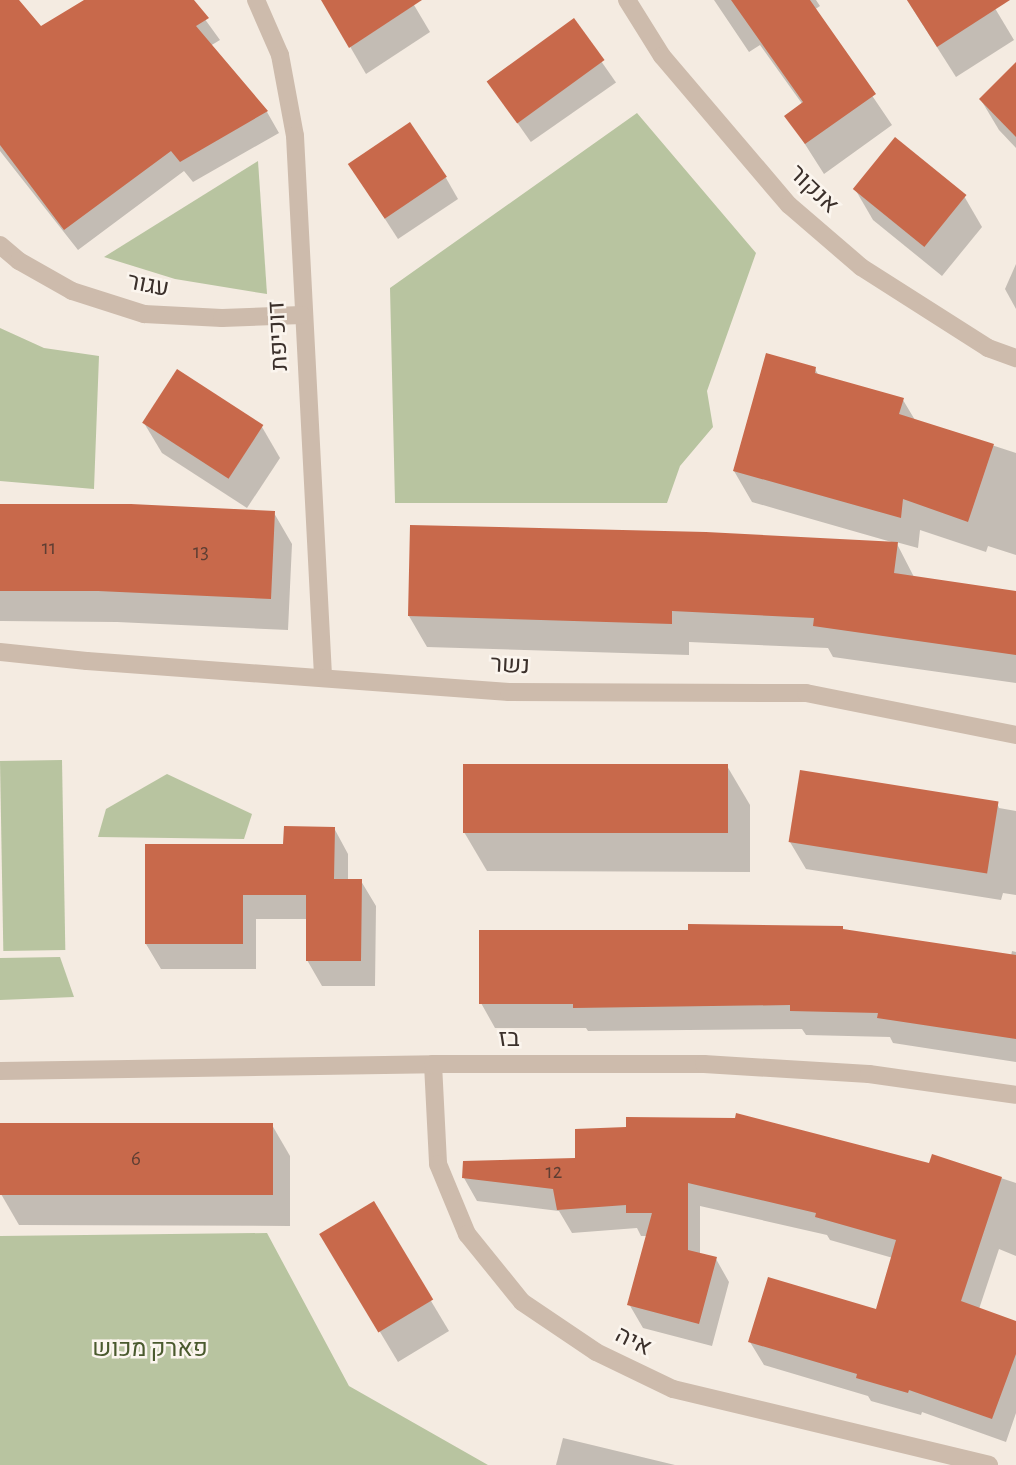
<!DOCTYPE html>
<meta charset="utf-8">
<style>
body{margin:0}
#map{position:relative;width:1016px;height:1465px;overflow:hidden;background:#f4ebe1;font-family:"Alegreya Sans",Heebo,sans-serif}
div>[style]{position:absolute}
.green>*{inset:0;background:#b8c4a0;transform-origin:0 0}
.shadow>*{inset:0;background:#0003;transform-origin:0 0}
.building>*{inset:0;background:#c8694b;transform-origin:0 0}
.minor>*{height:18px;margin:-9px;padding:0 9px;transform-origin:9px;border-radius:9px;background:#cdbbac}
span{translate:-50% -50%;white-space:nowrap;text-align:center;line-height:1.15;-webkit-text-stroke:5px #fbf5ee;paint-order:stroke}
.number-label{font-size:21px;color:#5e3e33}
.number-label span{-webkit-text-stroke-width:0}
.street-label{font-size:24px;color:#3b302b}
.park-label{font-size:24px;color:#4a5a2e}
</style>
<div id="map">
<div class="green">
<div style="clip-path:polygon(637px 113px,756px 253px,707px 391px,713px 427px,680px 466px,667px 503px,395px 503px,390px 288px)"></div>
<div style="clip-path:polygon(258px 161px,267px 294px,175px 279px,104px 257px)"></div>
<div style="clip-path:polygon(0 328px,44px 348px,99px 356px,94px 489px,0 481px)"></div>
<div style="left:62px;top:760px;width:190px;height:62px;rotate:89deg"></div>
<div style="clip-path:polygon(167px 774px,252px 814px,244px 839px,98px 837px,106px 809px)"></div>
<div style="clip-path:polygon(60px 957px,74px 997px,0 1000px,0 958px)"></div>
<div style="clip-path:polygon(267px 1233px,349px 1386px,488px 1465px,0 1465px,0 1236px)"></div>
</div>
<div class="shadow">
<div style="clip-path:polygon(0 0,16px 0,41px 28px,88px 0,191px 0,220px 40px,210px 46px,267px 112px,279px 133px,193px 182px,184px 171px,78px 250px,0 151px)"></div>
<div style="clip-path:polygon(323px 0,411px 0,430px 32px,366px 74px)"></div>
<div style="clip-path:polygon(714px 0,816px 0,820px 6px,814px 10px,892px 125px,824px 174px,787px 116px,803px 105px,760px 45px,749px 52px)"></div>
<div style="clip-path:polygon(907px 0,990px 0,1014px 40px,956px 77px)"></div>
<div style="left:573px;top:21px;width:75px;height:104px;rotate:55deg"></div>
<div style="clip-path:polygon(1016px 65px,1016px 148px,999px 130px,981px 100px)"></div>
<div style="clip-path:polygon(350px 165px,446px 178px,458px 199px,398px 239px)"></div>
<div style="clip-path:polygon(855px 189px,964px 196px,982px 227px,942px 276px,873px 220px)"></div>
<div style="clip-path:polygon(1016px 264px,1016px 309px,1005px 289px)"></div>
<div style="clip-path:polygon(815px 369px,819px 376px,903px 400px,915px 420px,1016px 453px,1016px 555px,988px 546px,986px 552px,920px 530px,918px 548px,896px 542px,914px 577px,1016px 593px,1016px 683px,833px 657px,828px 648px,689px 642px,689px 655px,427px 647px,409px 616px,895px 543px,752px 502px,734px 471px)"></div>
<div style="clip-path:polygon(144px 423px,262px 427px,280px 458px,247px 508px,162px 453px)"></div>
<div style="clip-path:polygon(0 506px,274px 513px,292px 544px,288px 630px,117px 622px,0 621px)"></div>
<div style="clip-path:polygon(727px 766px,750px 805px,750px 872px,487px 871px,464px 832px)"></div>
<div style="clip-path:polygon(997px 803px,999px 808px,1016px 811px,1016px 895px,1003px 893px,1001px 900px,806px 869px,790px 842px)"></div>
<div style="clip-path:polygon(334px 828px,348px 854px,348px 881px,361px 881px,376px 906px,375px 986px,322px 986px,307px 960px,308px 919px,256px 919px,256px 969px,161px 969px,146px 944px,285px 846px)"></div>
<div style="clip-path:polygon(844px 931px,1011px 956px,1012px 951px,1016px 952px,1016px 1062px,893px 1043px,890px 1037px,806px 1035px,802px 1029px,588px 1031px,586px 1028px,495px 1028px,481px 1003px)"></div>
<div style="clip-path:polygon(272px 1125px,290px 1156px,290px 1226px,19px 1225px,1px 1194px)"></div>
<div style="clip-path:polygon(934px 1156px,1016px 1183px,1016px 1256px,999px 1249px,979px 1309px,1016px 1323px,1016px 1413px,1006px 1442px,922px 1412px,921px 1415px,871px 1401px,868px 1396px,764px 1365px,750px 1342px,877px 1311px,893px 1258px,830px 1240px,827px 1235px,700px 1206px,700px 1255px,716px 1259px,729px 1282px,712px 1346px,643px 1328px,629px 1304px,648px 1236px,641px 1236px,637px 1228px,572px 1233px,559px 1211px,477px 1201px,464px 1178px,931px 1165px)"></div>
<div style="clip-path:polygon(340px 1265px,431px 1301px,449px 1331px,398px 1362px)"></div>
<div style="clip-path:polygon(563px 1438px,675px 1465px,556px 1465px)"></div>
</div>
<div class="building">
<div style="clip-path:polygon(0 0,19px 0,41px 26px,84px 0,194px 0,209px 18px,196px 26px,268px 111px,180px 162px,171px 151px,64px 230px,0 145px)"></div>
<div style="clip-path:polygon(321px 0,422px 0,349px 48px)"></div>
<div style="clip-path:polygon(731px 0,810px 0,876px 94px,805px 144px,784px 116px,803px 102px)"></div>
<div style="clip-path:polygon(907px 0,1010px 0,937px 47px)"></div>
<div style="left:574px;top:18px;width:52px;height:108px;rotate:54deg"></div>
<div style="clip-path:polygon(1016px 62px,1016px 137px,979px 99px)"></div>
<div style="left:410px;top:122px;width:66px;height:75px;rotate:56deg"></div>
<div style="left:895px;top:137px;width:92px;height:67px;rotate:39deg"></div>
<div style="clip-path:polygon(766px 353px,816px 367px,815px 373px,904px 398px,899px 414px,994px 444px,968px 522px,903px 499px,901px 518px,733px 471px)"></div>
<div style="left:177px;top:369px;width:103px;height:64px;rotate:33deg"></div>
<div style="clip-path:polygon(0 504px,131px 504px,275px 511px,271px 599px,98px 591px,0 591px)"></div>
<div style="clip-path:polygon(410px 525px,706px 532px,898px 542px,894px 573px,1016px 591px,1016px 655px,813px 626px,814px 618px,672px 611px,672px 624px,408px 616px)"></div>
<div style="left:463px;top:764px;width:265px;height:69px"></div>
<div style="left:800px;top:770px;width:201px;height:73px;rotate:9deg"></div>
<div style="clip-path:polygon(284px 826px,335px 827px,334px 879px,362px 879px,361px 961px,306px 961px,306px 895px,243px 895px,243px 944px,145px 944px,145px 844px,283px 844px)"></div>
<div style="clip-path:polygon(688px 924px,843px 926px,843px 929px,1016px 955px,1016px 1039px,877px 1018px,878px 1013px,790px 1011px,790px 1005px,573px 1008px,573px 1004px,479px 1004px,479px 930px,688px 930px)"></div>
<div style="clip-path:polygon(736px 1113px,929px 1163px,932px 1154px,1002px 1177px,961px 1301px,1016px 1321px,1016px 1354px,992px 1419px,909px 1390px,908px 1393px,856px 1378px,857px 1374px,748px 1342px,768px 1277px,876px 1309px,896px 1240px,815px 1217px,816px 1213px,688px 1183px,688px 1250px,717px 1257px,699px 1324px,627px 1305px,652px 1213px,626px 1213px,626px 1205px,557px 1210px,553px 1189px,462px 1178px,463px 1161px,575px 1158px,575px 1129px,626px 1127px,626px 1117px,735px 1118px)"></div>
<div style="left:0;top:1123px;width:273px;height:72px"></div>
<div style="left:374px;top:1201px;width:115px;height:64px;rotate:59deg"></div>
</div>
<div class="minor">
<div style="left:256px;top:0;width:60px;rotate:66.4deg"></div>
<div style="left:280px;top:55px;width:82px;rotate:79.5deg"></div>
<div style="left:295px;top:136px;width:541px;rotate:87.03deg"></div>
<div style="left:627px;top:0;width:66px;rotate:58deg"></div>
<div style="left:662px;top:56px;width:196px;rotate:49.6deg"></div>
<div style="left:789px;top:205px;width:95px;rotate:40.7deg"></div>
<div style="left:861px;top:267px;width:151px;rotate:32.5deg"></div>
<div style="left:988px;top:348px;width:30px;rotate:20deg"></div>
<div style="left:0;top:245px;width:25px;rotate:40deg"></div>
<div style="left:19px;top:261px;width:61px;rotate:29.5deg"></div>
<div style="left:72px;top:291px;width:76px;rotate:17.7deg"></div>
<div style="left:144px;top:314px;width:78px;rotate:2.9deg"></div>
<div style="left:222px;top:318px;width:80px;rotate:-2.1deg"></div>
<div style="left:0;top:652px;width:87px;rotate:5.9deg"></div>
<div style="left:87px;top:661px;width:423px;rotate:4.2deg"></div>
<div style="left:509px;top:692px;width:297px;rotate:0.2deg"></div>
<div style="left:806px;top:693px;width:214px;rotate:11.3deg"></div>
<div style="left:433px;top:1064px;width:100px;rotate:87.1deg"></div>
<div style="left:438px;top:1164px;width:76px;rotate:67.5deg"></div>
<div style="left:467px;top:1234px;width:87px;rotate:51deg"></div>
<div style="left:522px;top:1302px;width:89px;rotate:34deg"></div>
<div style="left:596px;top:1352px;width:85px;rotate:25.7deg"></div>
<div style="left:673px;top:1389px;width:325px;rotate:13.5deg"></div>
<div style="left:0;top:1071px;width:433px;rotate:-0.9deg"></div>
<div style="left:433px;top:1064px;width:271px"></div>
<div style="left:704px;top:1064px;width:165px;rotate:3.5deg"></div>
<div style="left:869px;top:1074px;width:148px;rotate:8.1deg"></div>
</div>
<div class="number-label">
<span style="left:49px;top:548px">11</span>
<span style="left:201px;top:552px">13</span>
<span style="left:136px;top:1159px">6</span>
<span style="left:554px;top:1172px">12</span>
</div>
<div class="street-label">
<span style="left:813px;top:190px;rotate:44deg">אנקור</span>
<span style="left:148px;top:286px;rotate:11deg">עגור</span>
<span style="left:279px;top:336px;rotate:-93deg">דוכיפת</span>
<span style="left:510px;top:666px;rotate:3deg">נשר</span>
<span style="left:509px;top:1040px">בז</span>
<span style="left:633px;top:1342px;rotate:26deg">איה</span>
</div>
<div class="park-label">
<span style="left:150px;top:1350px">פארק מכוש</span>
</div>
</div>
